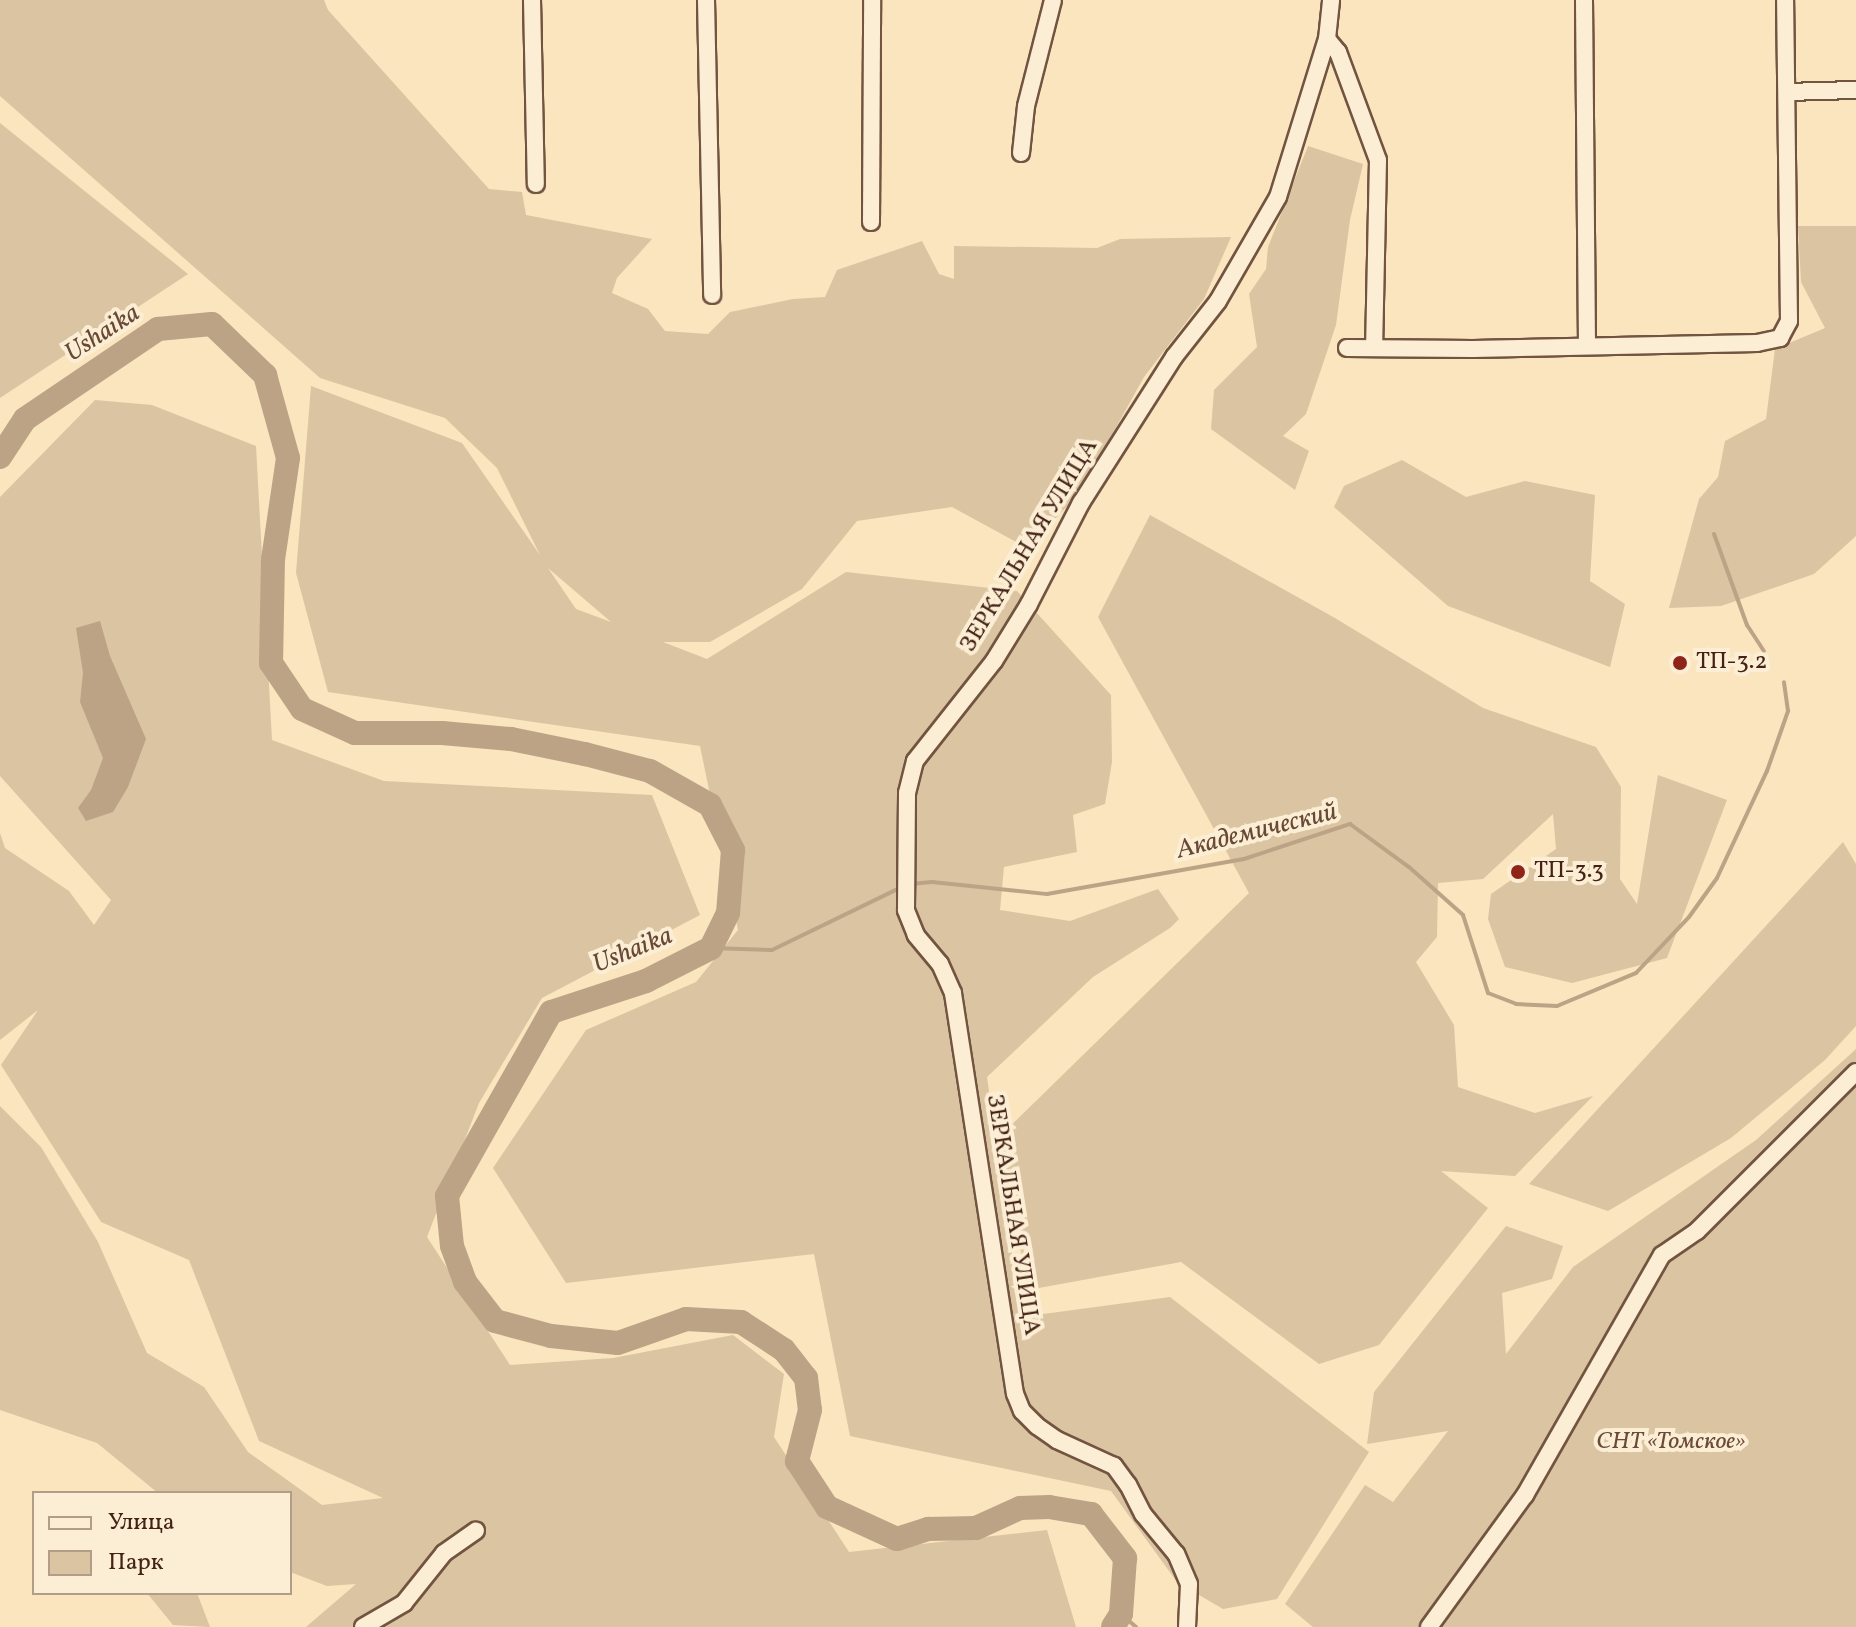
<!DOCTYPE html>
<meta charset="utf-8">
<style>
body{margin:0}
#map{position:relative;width:1856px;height:1627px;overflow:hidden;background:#fae5be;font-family:Vollkorn,serif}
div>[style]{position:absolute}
.green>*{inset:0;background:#dbc4a1}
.water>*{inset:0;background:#bca385}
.stream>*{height:4px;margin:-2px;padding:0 2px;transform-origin:2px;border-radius:2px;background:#bca385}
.river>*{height:24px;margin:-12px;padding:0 12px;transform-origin:12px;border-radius:12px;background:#bca385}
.roads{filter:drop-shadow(2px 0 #725440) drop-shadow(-2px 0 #725440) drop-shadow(0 2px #725440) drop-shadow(0 -2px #725440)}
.minor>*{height:16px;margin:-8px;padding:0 8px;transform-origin:8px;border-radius:8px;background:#fceed5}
.dots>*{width:22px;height:22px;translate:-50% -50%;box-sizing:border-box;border:4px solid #fceed5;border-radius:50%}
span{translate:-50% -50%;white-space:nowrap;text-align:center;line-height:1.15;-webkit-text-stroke:8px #fceed5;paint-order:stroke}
.street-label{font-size:24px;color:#442316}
.poi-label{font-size:24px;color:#442316}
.left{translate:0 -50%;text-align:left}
.park-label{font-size:24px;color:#6a4b39;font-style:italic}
.water-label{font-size:26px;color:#684937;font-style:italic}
.legend{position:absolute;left:32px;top:1491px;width:260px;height:104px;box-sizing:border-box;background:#fceed5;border:2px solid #b29d89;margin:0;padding:10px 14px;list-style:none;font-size:24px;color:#442316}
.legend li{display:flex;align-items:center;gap:16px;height:40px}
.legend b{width:40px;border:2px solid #b29d89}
</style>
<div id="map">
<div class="green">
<div style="clip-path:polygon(evenodd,0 0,324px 0,328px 10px,489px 189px,522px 192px,526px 215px,652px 239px,617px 278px,612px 293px,648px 309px,665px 331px,708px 334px,730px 312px,793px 299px,825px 297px,837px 270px,922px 241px,939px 274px,954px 279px,954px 246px,1097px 248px,1120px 239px,1231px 237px,1204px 299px,1144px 377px,1079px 494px,1027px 548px,952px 507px,857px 521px,802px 589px,710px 642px,663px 642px,707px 659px,846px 572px,1017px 591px,1111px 695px,1112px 762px,1105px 804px,1073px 815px,1077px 852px,1004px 867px,1000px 910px,1070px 921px,1158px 889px,1179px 919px,1170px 928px,1093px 977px,987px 1077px,1021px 1317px,1170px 1297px,1369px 1452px,1277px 1599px,1223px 1609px,1177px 1582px,1111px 1491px,850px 1436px,814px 1254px,566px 1283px,493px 1168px,586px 1030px,696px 982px,738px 930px,700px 746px,328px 692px,296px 573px,311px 386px,462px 443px,540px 555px,497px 468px,445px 418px,320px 378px,0 96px,0 0,548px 568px,611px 622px,576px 609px,548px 568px)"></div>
<div style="clip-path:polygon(0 123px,188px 274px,0 398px)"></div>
<div style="clip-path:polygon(1308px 146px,1363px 164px,1350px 220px,1336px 325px,1306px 414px,1283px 436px,1309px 451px,1295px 490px,1211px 429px,1214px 390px,1257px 347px,1249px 294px,1266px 269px,1268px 247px)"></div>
<div style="clip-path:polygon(1798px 226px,1856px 226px,1856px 536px,1814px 574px,1721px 606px,1669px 608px,1699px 499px,1718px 477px,1725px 441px,1766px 419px,1775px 349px,1825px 328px,1801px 282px)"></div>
<div style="clip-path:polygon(95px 400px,152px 405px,256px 446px,272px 740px,384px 781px,652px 795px,700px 915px,542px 998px,479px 1103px,427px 1237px,510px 1365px,613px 1358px,733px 1335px,784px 1374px,774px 1437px,849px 1552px,1047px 1530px,1076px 1627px,306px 1627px,356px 1584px,327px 1586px,290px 1572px,290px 1493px,158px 1493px,97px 1443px,0 1410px,0 1106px,41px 1147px,98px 1242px,147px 1353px,204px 1387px,248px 1452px,322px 1505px,383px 1498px,259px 1441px,189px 1260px,101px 1222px,1px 1065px,38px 1010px,0 1040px,0 833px,5px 848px,69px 891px,94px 925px,111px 900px,0 776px,0 497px)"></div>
<div style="clip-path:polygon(1402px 460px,1466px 497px,1525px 481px,1595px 495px,1590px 581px,1625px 604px,1610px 667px,1448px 606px,1334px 507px,1344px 486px)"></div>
<div style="clip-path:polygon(1150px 515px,1335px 618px,1483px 708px,1596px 747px,1621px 787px,1620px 879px,1637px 904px,1658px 775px,1727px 800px,1667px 958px,1572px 983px,1505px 967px,1488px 919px,1491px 894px,1556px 849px,1553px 814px,1483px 879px,1438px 883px,1437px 937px,1416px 962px,1454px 1025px,1458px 1087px,1535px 1113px,1593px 1096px,1515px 1176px,1441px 1171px,1488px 1208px,1379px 1345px,1319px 1364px,1181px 1262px,1028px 1290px,1000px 1136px,1249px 893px,1098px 617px)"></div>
<div style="clip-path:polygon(1843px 842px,1856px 864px,1856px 1026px,1825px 1060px,1731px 1138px,1608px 1211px,1529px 1184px)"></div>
<div style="clip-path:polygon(1856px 1049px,1856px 1627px,1313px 1627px,1285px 1604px,1365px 1485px,1393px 1502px,1448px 1431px,1367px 1444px,1374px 1392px,1506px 1226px,1563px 1246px,1552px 1279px,1502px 1293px,1506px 1354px,1573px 1267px,1756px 1140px)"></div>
<div style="clip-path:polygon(147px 1593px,197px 1593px,210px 1627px,173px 1625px)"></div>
</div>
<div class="water">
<div style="clip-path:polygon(100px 621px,110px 656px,146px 739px,128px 787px,113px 812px,86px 821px,78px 808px,91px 790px,103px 758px,80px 702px,83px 673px,76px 628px)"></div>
</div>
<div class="stream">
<div style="left:1714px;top:534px;width:97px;rotate:70.1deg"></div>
<div style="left:1747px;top:625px;width:31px;rotate:57deg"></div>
<div style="left:910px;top:884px;width:22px;rotate:-5deg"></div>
<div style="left:932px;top:882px;width:116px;rotate:6deg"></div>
<div style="left:1047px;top:894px;width:200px;rotate:-10.1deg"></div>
<div style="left:1244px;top:859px;width:112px;rotate:-18.3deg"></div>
<div style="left:1350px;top:824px;width:73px;rotate:36.1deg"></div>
<div style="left:1409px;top:867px;width:72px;rotate:41.6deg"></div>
<div style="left:1463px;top:915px;width:82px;rotate:72.2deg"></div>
<div style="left:1488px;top:993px;width:30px;rotate:21deg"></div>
<div style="left:1516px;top:1004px;width:41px;rotate:2.8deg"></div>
<div style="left:1557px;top:1006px;width:86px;rotate:-22.7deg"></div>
<div style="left:1636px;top:973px;width:77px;rotate:-46.6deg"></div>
<div style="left:1689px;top:917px;width:48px;rotate:-54.3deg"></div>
<div style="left:1717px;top:878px;width:118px;rotate:-65deg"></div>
<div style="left:1767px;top:771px;width:64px;rotate:-70.7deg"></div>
<div style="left:1788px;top:711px;width:29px;rotate:-98deg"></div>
<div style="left:711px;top:948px;width:61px;rotate:1.9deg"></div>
<div style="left:772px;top:950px;width:144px;rotate:-25.9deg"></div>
<div style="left:1121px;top:1614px;width:20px;rotate:41deg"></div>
</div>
<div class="river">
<div style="left:0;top:457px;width:45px;rotate:-56.7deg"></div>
<div style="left:25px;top:419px;width:161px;rotate:-34.1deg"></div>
<div style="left:158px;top:329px;width:54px;rotate:-5.3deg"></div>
<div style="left:212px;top:324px;width:74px;rotate:43.9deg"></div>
<div style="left:265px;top:375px;width:86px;rotate:74.5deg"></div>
<div style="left:288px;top:458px;width:103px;rotate:98.4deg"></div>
<div style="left:273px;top:560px;width:103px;rotate:91.1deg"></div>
<div style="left:271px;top:663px;width:55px;rotate:56deg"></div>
<div style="left:302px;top:709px;width:58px;rotate:24.4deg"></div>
<div style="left:355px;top:733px;width:87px"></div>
<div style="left:442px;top:733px;width:69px;rotate:5deg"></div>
<div style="left:511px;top:739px;width:76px;rotate:11.5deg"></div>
<div style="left:585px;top:754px;width:67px;rotate:14.7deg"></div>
<div style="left:650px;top:771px;width:69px;rotate:29.5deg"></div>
<div style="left:710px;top:805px;width:51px;rotate:62.9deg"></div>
<div style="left:733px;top:850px;width:63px;rotate:94.5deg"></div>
<div style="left:728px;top:913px;width:39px;rotate:116deg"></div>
<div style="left:711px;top:948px;width:73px;rotate:153.1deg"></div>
<div style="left:646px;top:981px;width:100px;rotate:161.9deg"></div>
<div style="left:551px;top:1012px;width:211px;rotate:119.5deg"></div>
<div style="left:447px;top:1196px;width:50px;rotate:84.3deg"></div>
<div style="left:452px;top:1246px;width:38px;rotate:70deg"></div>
<div style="left:465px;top:1282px;width:49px;rotate:52.4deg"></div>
<div style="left:495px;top:1321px;width:58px;rotate:15deg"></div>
<div style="left:551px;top:1336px;width:67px;rotate:6deg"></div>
<div style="left:618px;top:1343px;width:72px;rotate:-19.4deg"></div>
<div style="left:686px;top:1319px;width:55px;rotate:3.1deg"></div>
<div style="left:741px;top:1322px;width:51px;rotate:33.1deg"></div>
<div style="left:784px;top:1350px;width:36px;rotate:52deg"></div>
<div style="left:806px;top:1378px;width:32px;rotate:83deg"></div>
<div style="left:810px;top:1410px;width:53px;rotate:104.3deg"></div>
<div style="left:797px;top:1461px;width:55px;rotate:56.9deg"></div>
<div style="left:827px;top:1507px;width:77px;rotate:24.6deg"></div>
<div style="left:897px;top:1539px;width:33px;rotate:-18deg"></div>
<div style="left:928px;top:1529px;width:48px;rotate:-1.2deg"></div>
<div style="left:976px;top:1528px;width:48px;rotate:-24.4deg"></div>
<div style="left:1020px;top:1508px;width:29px;rotate:-2deg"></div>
<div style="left:1049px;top:1507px;width:43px;rotate:9.5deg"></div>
<div style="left:1091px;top:1514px;width:56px;rotate:52.3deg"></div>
<div style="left:1125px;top:1558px;width:56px;rotate:94.1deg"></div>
<div style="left:1121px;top:1614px;width:15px;rotate:122deg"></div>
</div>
<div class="roads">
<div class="minor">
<div style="left:532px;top:0;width:184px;rotate:88.8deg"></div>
<div style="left:706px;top:0;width:295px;rotate:88.8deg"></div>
<div style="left:1584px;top:0;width:346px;rotate:89.5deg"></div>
<div style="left:1327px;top:39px;width:17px;rotate:50deg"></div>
<div style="left:1338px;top:52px;width:115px;rotate:69.7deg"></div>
<div style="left:1378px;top:160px;width:188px;rotate:91.2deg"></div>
<div style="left:1787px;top:92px;width:69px;rotate:-1.7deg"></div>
<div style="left:1021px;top:153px;width:47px;rotate:-83.9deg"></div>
<div style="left:1026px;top:106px;width:109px;rotate:-75.7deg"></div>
<div style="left:871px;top:222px;width:222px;rotate:-89.7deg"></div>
<div style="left:1347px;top:348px;width:126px;rotate:0.5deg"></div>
<div style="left:1473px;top:349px;width:284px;rotate:-1.2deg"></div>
<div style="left:1757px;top:343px;width:24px;rotate:-12deg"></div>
<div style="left:1780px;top:338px;width:19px;rotate:-62deg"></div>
<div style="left:1789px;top:321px;width:321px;rotate:-90.7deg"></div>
<div style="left:363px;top:1627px;width:48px;rotate:-30.3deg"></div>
<div style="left:404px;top:1603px;width:64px;rotate:-51.3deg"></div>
<div style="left:444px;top:1553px;width:39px;rotate:-35deg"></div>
<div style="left:1187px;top:1627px;width:43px;rotate:-87.3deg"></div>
<div style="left:1189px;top:1584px;width:33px;rotate:-113deg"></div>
<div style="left:1176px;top:1554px;width:52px;rotate:-129.5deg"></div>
<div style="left:1143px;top:1514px;width:33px;rotate:-117deg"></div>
<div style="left:1128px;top:1485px;width:24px;rotate:-126deg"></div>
<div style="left:1114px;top:1466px;width:63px;rotate:-155.5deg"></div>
<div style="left:1057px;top:1440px;width:24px;rotate:-145deg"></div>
<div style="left:1037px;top:1426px;width:21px;rotate:-135deg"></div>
<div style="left:1022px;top:1411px;width:18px;rotate:-112deg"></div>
<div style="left:1015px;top:1394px;width:406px;rotate:-98.8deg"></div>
<div style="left:953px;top:993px;width:32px;rotate:-114deg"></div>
<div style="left:940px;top:964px;width:38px;rotate:-130deg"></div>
<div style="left:916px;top:935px;width:27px;rotate:-112deg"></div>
<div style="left:906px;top:910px;width:117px;rotate:-89.5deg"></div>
<div style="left:907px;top:793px;width:33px;rotate:-76deg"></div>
<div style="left:915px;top:761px;width:127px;rotate:-51.7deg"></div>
<div style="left:994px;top:661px;width:67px;rotate:-58.4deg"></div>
<div style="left:1029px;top:604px;width:114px;rotate:-62.8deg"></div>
<div style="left:1081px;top:503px;width:173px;rotate:-57.5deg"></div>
<div style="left:1174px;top:357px;width:71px;rotate:-51.8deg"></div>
<div style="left:1218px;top:301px;width:120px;rotate:-60deg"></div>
<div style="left:1278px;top:197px;width:165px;rotate:-72.8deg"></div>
<div style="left:1327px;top:39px;width:39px;rotate:-84deg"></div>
<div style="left:1429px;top:1627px;width:163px;rotate:-54deg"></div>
<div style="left:1525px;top:1495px;width:276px;rotate:-60.3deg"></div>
<div style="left:1662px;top:1255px;width:42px;rotate:-34.4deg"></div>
<div style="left:1697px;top:1231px;width:225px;rotate:-45deg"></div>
</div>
</div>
<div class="dots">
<div style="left:1680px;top:663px;background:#8f2418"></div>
<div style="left:1518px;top:872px;background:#8f2418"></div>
</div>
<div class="street-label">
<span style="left:1030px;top:546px;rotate:-59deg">ЗЕРКАЛЬНАЯ УЛИЦА</span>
<span style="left:1012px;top:1215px;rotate:81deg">ЗЕРКАЛЬНАЯ УЛИЦА</span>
</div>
<div class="poi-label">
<span class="left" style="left:1696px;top:663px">ТП-3.2</span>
<span class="left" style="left:1534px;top:872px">ТП-3.3</span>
</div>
<div class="park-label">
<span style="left:1671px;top:1443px">СНТ «Томское»</span>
</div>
<div class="water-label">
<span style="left:103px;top:334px;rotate:-33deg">Ushaika</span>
<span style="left:1257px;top:832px;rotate:-14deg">Академический</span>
<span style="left:633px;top:951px;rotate:-22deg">Ushaika</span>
</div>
<ul class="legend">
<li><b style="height:10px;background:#fceed5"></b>Улица</li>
<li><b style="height:22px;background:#dbc4a1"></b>Парк</li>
</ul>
</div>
